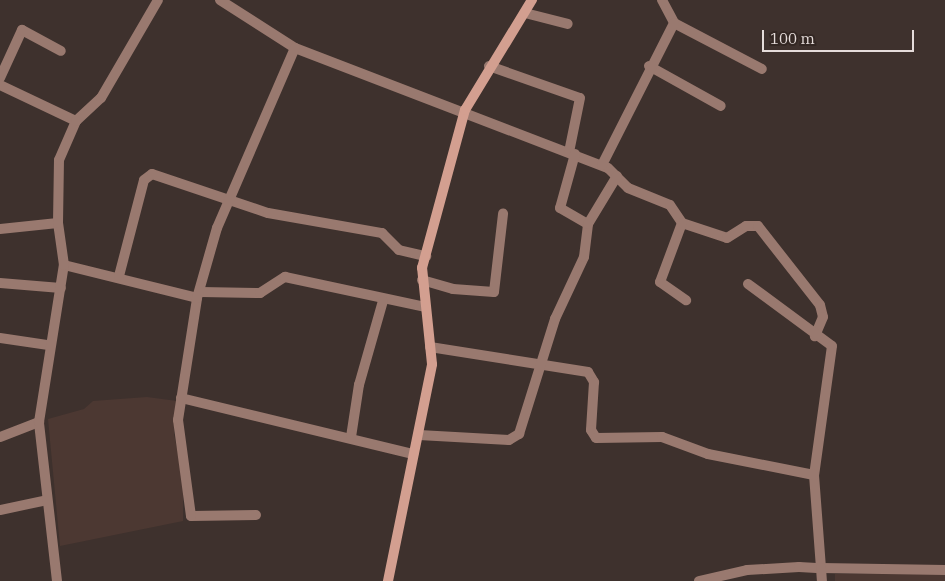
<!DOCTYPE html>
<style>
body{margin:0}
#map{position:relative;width:945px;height:581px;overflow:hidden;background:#3e312d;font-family:"IBM Plex Serif",serif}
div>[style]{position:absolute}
.built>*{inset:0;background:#4c3832;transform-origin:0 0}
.street>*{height:10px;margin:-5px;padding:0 5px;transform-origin:5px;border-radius:5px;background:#99796f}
.secondary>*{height:10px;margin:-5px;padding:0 5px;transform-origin:5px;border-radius:5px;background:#d39f90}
span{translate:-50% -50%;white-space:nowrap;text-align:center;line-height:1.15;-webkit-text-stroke:5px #332723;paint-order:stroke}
.scale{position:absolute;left:762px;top:30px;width:152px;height:22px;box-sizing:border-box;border:2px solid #e5dcda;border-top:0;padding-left:6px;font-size:15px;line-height:18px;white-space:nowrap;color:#e5dcda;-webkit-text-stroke:4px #332723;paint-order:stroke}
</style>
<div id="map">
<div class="built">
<div style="clip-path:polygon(147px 397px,177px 401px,174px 434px,183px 479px,183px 521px,60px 546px,48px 419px,84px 409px,93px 401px)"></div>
<div style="left:835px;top:574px;width:110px;height:11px"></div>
</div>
<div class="street">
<div style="left:220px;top:0;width:89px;rotate:32.6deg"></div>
<div style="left:295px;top:48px;width:335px;rotate:21deg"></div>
<div style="left:608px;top:168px;width:28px;rotate:45deg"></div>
<div style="left:628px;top:188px;width:45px;rotate:22deg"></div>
<div style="left:670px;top:205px;width:22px;rotate:56deg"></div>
<div style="left:682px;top:223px;width:47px;rotate:18.4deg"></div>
<div style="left:727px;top:238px;width:22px;rotate:-32deg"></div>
<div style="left:746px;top:226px;width:12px"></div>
<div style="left:758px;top:226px;width:100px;rotate:51.9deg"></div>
<div style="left:820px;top:305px;width:12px;rotate:76deg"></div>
<div style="left:823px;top:317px;width:21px;rotate:113deg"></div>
<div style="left:662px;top:0;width:26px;rotate:62deg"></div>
<div style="left:674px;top:23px;width:99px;rotate:27.6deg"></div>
<div style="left:525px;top:13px;width:44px;rotate:14.3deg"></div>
<div style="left:489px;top:66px;width:96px;rotate:19.4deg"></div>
<div style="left:580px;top:98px;width:55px;rotate:101.5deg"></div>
<div style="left:649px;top:66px;width:82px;rotate:29.1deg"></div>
<div style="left:0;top:78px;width:53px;rotate:-65.4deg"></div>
<div style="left:22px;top:30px;width:44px;rotate:28.3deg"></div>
<div style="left:0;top:85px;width:84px;rotate:25.3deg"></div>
<div style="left:575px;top:154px;width:56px;rotate:105.5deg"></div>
<div style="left:560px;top:208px;width:32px;rotate:30deg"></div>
<div style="left:602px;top:165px;width:159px;rotate:-63.1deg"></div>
<div style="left:682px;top:223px;width:63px;rotate:110.4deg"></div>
<div style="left:660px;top:282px;width:32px;rotate:35deg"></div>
<div style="left:0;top:229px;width:58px;rotate:-5.9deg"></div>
<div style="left:64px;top:265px;width:137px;rotate:13.9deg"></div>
<div style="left:119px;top:276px;width:99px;rotate:-75.4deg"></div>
<div style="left:144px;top:180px;width:10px;rotate:-37deg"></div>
<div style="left:152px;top:174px;width:122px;rotate:18.6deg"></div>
<div style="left:268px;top:213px;width:116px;rotate:10deg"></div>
<div style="left:382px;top:233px;width:24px;rotate:45deg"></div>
<div style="left:399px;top:250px;width:28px;rotate:13deg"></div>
<div style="left:422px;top:280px;width:32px;rotate:16deg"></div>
<div style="left:453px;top:289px;width:41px;rotate:4.2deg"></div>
<div style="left:494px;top:292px;width:79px;rotate:-83.4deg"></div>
<div style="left:0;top:283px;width:61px;rotate:4.7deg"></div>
<div style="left:748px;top:284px;width:104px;rotate:36.4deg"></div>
<div style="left:832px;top:346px;width:130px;rotate:97.9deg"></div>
<div style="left:814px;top:475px;width:93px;rotate:85.7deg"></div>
<div style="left:821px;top:568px;width:124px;rotate:0.9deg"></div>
<div style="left:201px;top:292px;width:59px;rotate:1deg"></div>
<div style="left:260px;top:293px;width:30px;rotate:-33deg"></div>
<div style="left:285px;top:277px;width:143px;rotate:12.1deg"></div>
<div style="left:0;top:338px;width:49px;rotate:8.3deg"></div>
<div style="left:430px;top:347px;width:160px;rotate:9deg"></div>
<div style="left:588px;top:372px;width:12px;rotate:59deg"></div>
<div style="left:594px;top:382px;width:48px;rotate:93.6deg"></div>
<div style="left:591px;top:430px;width:9px;rotate:58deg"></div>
<div style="left:596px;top:438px;width:66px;rotate:-0.9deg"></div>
<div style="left:662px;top:437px;width:49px;rotate:20.3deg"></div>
<div style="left:708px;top:454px;width:108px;rotate:11.2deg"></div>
<div style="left:181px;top:398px;width:239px;rotate:13.6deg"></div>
<div style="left:419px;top:435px;width:90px;rotate:3.2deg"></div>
<div style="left:509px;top:440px;width:12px;rotate:-31deg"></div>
<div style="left:519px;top:434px;width:121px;rotate:-72.6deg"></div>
<div style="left:555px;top:319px;width:68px;rotate:-64.9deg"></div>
<div style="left:584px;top:257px;width:33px;rotate:-83deg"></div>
<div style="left:588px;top:224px;width:56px;rotate:-58.9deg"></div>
<div style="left:0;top:437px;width:42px;rotate:-21deg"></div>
<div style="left:351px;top:437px;width:53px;rotate:-81.3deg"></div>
<div style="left:359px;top:385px;width:87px;rotate:-74.1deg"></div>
<div style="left:0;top:510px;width:48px;rotate:-12deg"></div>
<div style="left:256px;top:515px;width:65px;rotate:179.1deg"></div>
<div style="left:191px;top:516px;width:97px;rotate:-97.7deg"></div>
<div style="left:178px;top:420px;width:123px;rotate:-81.1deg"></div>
<div style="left:197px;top:298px;width:73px;rotate:-74.1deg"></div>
<div style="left:217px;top:228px;width:196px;rotate:-66.6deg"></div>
<div style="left:57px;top:581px;width:160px;rotate:-96.5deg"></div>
<div style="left:39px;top:422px;width:159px;rotate:-81deg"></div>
<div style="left:64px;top:265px;width:42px;rotate:-98.1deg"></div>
<div style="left:58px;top:223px;width:63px;rotate:-89.1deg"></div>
<div style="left:59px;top:160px;width:43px;rotate:-66.4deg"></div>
<div style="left:76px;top:121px;width:34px;rotate:-43deg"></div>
<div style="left:101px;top:98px;width:113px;rotate:-59.8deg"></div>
<div style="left:699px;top:581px;width:49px;rotate:-12.9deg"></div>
<div style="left:747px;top:570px;width:52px;rotate:-3.3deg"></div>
<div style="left:799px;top:567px;width:22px;rotate:3deg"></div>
<div style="left:821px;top:568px;width:13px;rotate:86deg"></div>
</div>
<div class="secondary">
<div style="left:388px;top:581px;width:221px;rotate:-78.5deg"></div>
<div style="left:432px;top:364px;width:97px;rotate:-95.9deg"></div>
<div style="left:422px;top:268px;width:164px;rotate:-74.8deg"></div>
<div style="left:465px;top:110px;width:129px;rotate:-58.7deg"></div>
</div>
<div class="scale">100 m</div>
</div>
